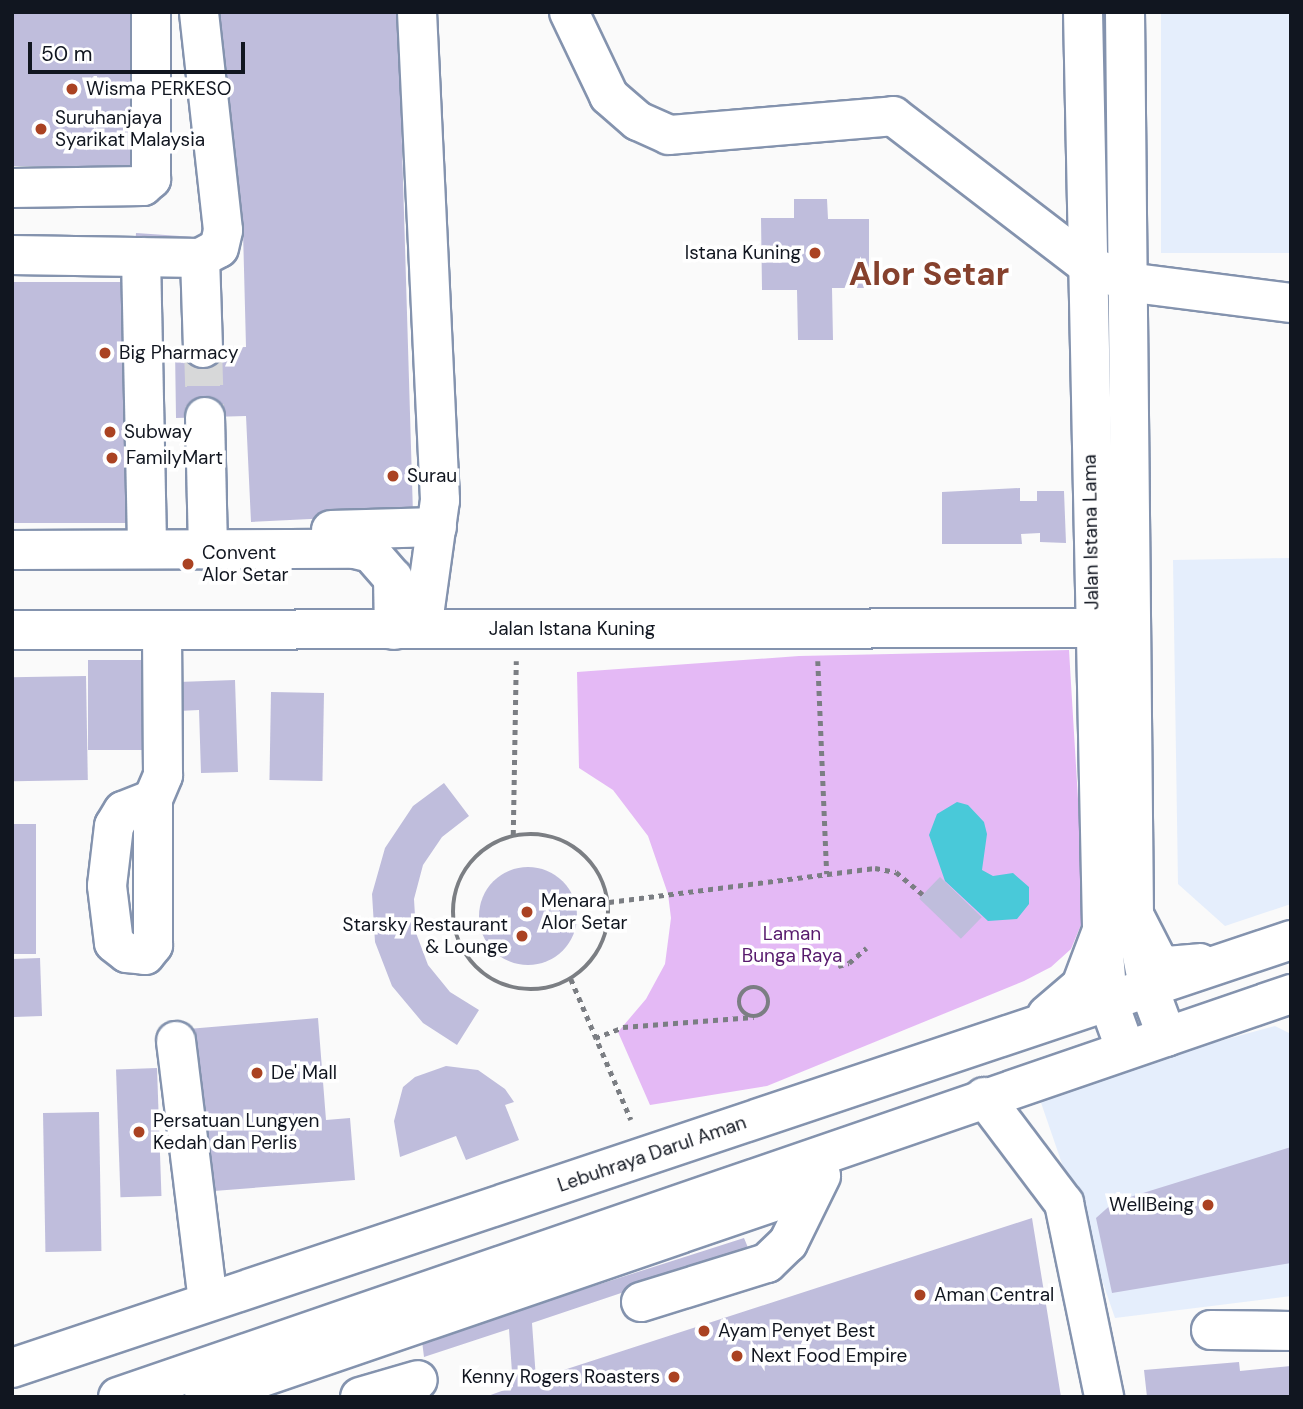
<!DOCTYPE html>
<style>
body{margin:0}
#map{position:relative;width:1303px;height:1409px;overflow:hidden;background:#fafafa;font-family:"DM Sans",sans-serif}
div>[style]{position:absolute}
.built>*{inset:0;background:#e5eefc;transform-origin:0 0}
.green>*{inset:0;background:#e4b9f5}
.water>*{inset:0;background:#49c9d9}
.building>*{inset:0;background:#bfbddc;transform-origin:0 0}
.round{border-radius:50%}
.minor-tunnel>*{height:38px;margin-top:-19px;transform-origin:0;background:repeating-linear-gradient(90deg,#d7d8d9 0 38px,transparent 0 57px)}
.path>*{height:4.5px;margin-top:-2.25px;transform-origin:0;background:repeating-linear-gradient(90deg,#7b7e83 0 5px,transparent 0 10px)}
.path>.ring{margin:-2.25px;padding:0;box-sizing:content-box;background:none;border:4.5px solid #7b7e83;border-radius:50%}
.roads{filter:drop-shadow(2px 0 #8493ae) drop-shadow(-2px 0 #8493ae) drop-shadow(0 2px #8493ae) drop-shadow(0 -2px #8493ae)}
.minor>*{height:38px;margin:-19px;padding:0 19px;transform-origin:19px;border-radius:19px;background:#fff}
.major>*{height:38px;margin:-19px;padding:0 19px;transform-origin:19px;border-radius:19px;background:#fff}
.dots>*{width:19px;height:19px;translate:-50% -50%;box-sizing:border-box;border:4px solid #fff;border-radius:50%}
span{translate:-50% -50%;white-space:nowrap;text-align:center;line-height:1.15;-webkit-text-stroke:7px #fff;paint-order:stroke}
.poi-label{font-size:19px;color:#111620}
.left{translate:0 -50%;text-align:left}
.right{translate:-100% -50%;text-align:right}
.street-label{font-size:19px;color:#111620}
.park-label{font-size:19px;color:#571a6d}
.town-label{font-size:33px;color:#86412d;font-weight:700}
.frame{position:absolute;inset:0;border:14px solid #111620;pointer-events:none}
.scale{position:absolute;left:28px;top:42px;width:217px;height:32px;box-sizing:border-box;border:4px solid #111620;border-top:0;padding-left:9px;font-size:21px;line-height:24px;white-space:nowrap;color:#111620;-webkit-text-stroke:5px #fff;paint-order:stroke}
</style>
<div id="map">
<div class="built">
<div style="left:1161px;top:12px;width:130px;height:241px"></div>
<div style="clip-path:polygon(1291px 558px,1291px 904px,1225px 926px,1178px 884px,1173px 560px)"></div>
<div style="clip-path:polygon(1275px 1026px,1291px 1034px,1291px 1296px,1115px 1318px,1037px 1091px)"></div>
</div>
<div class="green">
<div style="clip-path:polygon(1069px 650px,1085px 915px,1071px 949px,1051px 967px,1024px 981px,767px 1086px,650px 1105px,618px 1032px,646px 999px,665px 964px,671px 918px,668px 894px,648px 836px,613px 790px,579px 768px,577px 672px,799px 656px)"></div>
</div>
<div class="water">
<div style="clip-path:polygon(957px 802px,968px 805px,984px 822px,987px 834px,982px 870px,993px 876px,1013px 873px,1029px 887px,1029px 904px,1017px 919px,988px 921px,945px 881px,929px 835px,937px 814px)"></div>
</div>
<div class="building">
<div style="left:12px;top:12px;width:122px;height:154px"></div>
<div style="clip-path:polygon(213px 12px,398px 12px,413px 514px,251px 522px,246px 416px,176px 418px,175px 349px,246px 347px,243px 231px)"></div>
<div style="clip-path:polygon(794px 199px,827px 199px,828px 219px,869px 219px,869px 288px,832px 288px,833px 340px,798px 340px,797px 290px,762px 290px,761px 218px,794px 218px)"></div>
<div style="left:136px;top:233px;width:55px;height:11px;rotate:4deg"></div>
<div style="left:12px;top:282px;width:120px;height:241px"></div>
<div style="clip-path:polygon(1020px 488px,1020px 501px,1037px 501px,1037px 491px,1064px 491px,1066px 543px,1040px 542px,1040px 533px,1021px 534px,1022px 544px,942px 544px,942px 492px)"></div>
<div style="left:88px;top:660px;width:62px;height:90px"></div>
<div style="left:86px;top:676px;width:104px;height:74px;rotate:89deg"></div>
<div style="clip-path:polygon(235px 680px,238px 772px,201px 773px,199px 710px,178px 711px,178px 682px)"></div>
<div style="left:271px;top:692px;width:53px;height:88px;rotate:1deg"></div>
<div style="clip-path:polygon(444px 783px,469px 816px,442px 837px,423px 865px,414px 899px,416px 933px,428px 965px,450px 992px,479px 1010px,457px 1045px,423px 1023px,392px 986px,375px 942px,372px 894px,385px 848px,413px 806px)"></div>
<div style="left:12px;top:824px;width:24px;height:130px"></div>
<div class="round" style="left:479px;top:867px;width:98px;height:98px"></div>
<div style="left:940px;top:877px;width:58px;height:30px;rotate:44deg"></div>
<div style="left:40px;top:958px;width:58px;height:28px;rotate:88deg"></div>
<div style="clip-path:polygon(318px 1018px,326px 1120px,350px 1118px,355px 1180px,201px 1192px,188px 1029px)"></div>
<div style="clip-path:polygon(446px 1066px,478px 1070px,505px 1089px,514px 1102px,505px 1105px,519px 1140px,466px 1160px,456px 1136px,400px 1157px,394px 1121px,403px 1087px,415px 1077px)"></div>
<div style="left:157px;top:1068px;width:128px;height:41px;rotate:88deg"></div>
<div style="left:99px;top:1112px;width:139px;height:56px;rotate:89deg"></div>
<div style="clip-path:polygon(1291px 1147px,1291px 1263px,1112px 1293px,1096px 1218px,1114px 1202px)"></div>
<div style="clip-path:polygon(1032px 1218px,1061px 1397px,485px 1397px,513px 1387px,509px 1329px,424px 1357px,422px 1341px,744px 1238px,749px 1250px,532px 1323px,536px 1379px)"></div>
<div style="clip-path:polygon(1239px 1362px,1240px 1371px,1291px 1366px,1291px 1397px,1147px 1397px,1144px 1370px)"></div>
</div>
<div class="minor-tunnel">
<div style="left:203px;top:348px;width:69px;rotate:88.3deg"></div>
</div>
<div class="path">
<div style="left:818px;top:661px;width:213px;rotate:87.6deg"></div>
<div class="ring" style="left:453px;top:834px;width:151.5px;height:151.5px"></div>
<div style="left:513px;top:835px;width:174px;rotate:-89deg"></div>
<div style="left:609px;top:902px;width:268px;rotate:-7.3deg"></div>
<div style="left:875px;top:868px;width:21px;rotate:11deg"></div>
<div style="left:896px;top:872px;width:35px;rotate:40deg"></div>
<div style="left:838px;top:966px;width:11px;rotate:-15deg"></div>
<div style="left:849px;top:963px;width:23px;rotate:-41deg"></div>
<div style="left:571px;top:979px;width:153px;rotate:66.9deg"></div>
<div class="ring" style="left:739px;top:987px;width:25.5px;height:25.5px"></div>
<div style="left:595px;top:1038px;width:30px;rotate:-21deg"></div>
<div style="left:623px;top:1027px;width:131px;rotate:-4.4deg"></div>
</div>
<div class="roads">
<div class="minor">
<div style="left:417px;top:12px;width:489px;rotate:87.3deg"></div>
<div style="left:440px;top:500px;width:130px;rotate:97.9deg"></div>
<div style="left:569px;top:12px;width:93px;rotate:64.5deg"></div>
<div style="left:609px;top:96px;width:38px;rotate:41deg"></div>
<div style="left:638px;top:121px;width:34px;rotate:24deg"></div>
<div style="left:669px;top:135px;width:225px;rotate:-4.8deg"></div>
<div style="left:893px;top:116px;width:243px;rotate:37.5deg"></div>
<div style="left:1086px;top:264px;width:45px;rotate:23.7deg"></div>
<div style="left:1127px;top:282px;width:165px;rotate:7.3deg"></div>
<div style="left:1083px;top:12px;width:918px;rotate:88.81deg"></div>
<div style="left:1102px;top:930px;width:71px;rotate:85.2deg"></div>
<div style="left:1108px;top:1001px;width:50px;rotate:70.1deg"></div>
<div style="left:1125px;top:12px;width:903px;rotate:89.43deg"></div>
<div style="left:1134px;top:915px;width:72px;rotate:78.8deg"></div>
<div style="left:1148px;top:986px;width:54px;rotate:69.6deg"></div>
<div style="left:12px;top:188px;width:131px;rotate:-0.9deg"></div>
<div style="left:143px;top:186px;width:11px;rotate:-41deg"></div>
<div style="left:151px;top:179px;width:167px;rotate:-90deg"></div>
<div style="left:12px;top:255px;width:188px;rotate:0.9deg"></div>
<div style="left:200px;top:258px;width:21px;rotate:-28deg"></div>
<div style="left:219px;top:248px;width:18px;rotate:-77deg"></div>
<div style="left:223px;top:230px;width:219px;rotate:-96.3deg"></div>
<div style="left:141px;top:257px;width:292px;rotate:88.8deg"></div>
<div style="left:200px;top:258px;width:90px;rotate:88.1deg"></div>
<div style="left:205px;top:417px;width:133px;rotate:88.7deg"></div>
<div style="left:331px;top:530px;width:106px;rotate:-1.6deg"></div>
<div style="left:12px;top:550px;width:343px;rotate:-0.2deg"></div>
<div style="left:355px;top:549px;width:16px;rotate:14deg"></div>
<div style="left:371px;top:553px;width:33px;rotate:49deg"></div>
<div style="left:393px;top:578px;width:52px;rotate:88.9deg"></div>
<div style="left:12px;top:630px;width:1119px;rotate:-0.1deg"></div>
<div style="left:153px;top:799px;width:32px;rotate:158deg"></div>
<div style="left:123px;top:811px;width:17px;rotate:121deg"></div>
<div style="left:114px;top:826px;width:60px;rotate:96.7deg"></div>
<div style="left:107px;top:886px;width:57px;rotate:83deg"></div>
<div style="left:114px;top:943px;width:16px;rotate:38deg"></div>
<div style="left:127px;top:953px;width:18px;rotate:6deg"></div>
<div style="left:145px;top:955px;width:13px;rotate:-51deg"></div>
<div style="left:153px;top:945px;width:146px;rotate:-90deg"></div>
<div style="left:153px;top:799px;width:26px;rotate:-67deg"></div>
<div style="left:163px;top:775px;width:145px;rotate:-90.4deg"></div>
<div style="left:176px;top:1041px;width:261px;rotate:83deg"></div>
<div style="left:984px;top:1097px;width:133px;rotate:53deg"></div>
<div style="left:1064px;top:1203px;width:198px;rotate:78.3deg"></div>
<div style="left:641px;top:1302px;width:132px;rotate:-17.2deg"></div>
<div style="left:767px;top:1263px;width:29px;rotate:-44deg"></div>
<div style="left:788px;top:1243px;width:75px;rotate:-63.8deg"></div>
<div style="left:1211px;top:1330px;width:80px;rotate:0.7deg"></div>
<div style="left:204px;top:1397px;width:645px;rotate:-18.91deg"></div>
<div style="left:360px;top:1397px;width:60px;rotate:-16.3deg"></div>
</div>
<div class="major">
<div style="left:1134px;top:915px;width:51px;rotate:62.9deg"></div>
<div style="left:1157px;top:960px;width:12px;rotate:31deg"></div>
<div style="left:1167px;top:966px;width:33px;rotate:-5deg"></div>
<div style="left:1047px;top:1015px;width:45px;rotate:-40.5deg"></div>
<div style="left:1081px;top:986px;width:60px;rotate:-69.4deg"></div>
<div style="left:12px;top:1368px;width:1349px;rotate:-18.5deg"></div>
<div style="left:118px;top:1397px;width:1240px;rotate:-18.96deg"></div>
</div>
</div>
<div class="dots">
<div style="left:72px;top:89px;background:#aa4222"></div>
<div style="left:41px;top:129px;background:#aa4222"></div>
<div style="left:815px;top:253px;background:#aa4222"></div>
<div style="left:105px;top:353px;background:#aa4222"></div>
<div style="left:110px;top:432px;background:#aa4222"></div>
<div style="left:112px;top:458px;background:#aa4222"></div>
<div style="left:393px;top:476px;background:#aa4222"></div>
<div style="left:188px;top:564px;background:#aa4222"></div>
<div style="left:527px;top:912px;background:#aa4222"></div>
<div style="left:522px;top:936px;background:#aa4222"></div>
<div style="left:257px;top:1073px;background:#aa4222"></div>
<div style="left:139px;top:1132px;background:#aa4222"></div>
<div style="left:1208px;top:1205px;background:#aa4222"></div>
<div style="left:920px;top:1295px;background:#aa4222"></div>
<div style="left:704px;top:1331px;background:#aa4222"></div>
<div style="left:737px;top:1356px;background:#aa4222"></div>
<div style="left:674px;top:1377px;background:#aa4222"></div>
</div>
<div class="poi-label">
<span class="left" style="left:86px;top:89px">Wisma PERKESO</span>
<span class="left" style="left:55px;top:129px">Suruhanjaya<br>Syarikat Malaysia</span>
<span class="right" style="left:801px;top:253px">Istana Kuning</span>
<span class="left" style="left:119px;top:353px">Big Pharmacy</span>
<span class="left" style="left:124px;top:432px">Subway</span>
<span class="left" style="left:126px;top:458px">FamilyMart</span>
<span class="left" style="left:407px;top:476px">Surau</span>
<span class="left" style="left:202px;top:564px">Convent<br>Alor Setar</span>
<span class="left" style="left:541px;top:912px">Menara<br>Alor Setar</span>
<span class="right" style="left:508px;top:936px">Starsky Restaurant<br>&amp; Lounge</span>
<span class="left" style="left:271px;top:1073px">De' Mall</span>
<span class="left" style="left:153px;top:1132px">Persatuan Lungyen<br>Kedah dan Perlis</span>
<span class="right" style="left:1194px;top:1205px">WellBeing</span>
<span class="left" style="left:934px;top:1295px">Aman Central</span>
<span class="left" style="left:718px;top:1331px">Ayam Penyet Best</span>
<span class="left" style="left:751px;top:1356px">Next Food Empire</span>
<span class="right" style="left:660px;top:1377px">Kenny Rogers Roasters</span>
</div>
<div class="street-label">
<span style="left:1091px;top:532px;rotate:-91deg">Jalan Istana Lama</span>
<span style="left:572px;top:629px">Jalan Istana Kuning</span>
<span style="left:652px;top:1154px;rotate:-19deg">Lebuhraya Darul Aman</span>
</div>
<div class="park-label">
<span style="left:792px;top:945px">Laman<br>Bunga Raya</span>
</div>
<div class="town-label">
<span style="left:929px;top:274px">Alor Setar</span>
</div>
<div class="frame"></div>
<div class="scale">50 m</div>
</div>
